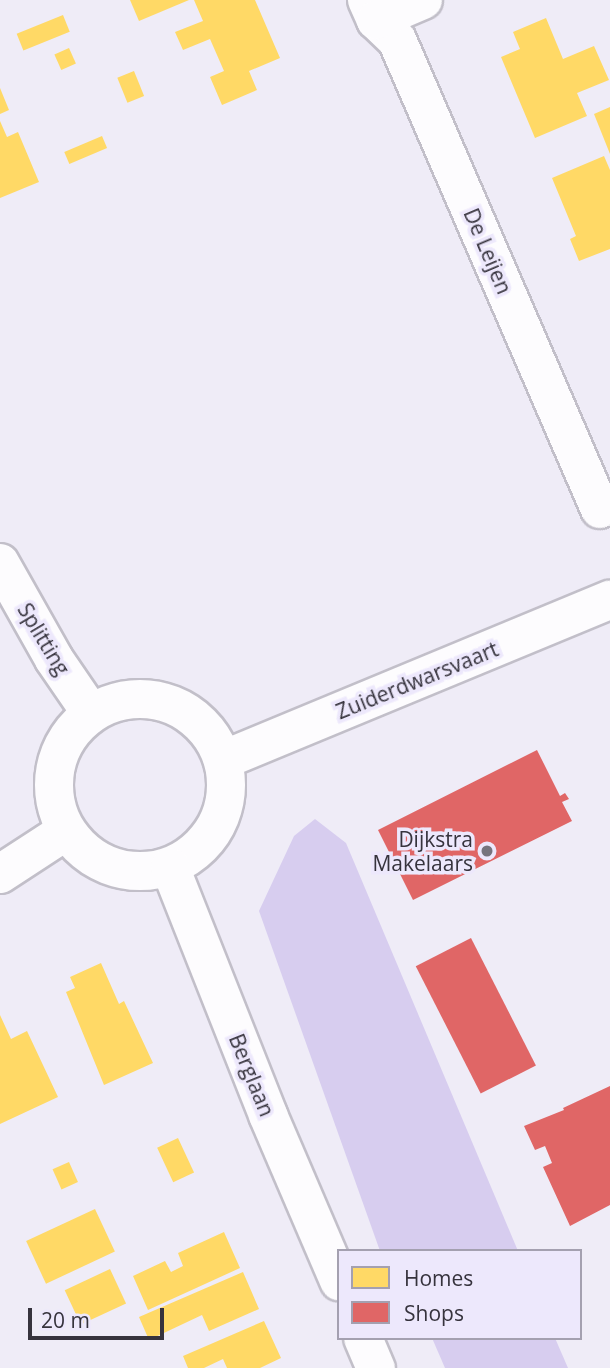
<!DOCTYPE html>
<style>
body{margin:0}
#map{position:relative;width:610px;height:1368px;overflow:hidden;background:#efecf7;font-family:"Open Sans",sans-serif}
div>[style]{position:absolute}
.green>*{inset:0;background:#d7cdef}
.homes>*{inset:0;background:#ffd966;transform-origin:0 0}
.shops>*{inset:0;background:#e06666;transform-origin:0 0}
.roads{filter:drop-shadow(2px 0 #c2bfc9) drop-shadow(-2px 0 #c2bfc9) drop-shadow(0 2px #c2bfc9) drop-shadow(0 -2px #c2bfc9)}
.minor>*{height:38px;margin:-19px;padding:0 19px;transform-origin:19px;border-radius:19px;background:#fdfcfe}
.tertiary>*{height:38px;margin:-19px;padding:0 19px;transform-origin:19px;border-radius:19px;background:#fdfcfe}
.secondary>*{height:38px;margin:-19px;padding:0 19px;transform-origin:19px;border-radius:19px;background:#fdfcfe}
.secondary>.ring{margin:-19px;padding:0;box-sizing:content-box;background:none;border:38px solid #fdfcfe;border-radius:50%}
.dots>*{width:19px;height:19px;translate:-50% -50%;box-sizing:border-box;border:4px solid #ede8fc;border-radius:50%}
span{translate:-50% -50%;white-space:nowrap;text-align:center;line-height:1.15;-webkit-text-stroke:7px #ede8fc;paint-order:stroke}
.street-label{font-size:21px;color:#36333d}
.poi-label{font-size:21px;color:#36333d}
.right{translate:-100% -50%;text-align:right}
.legend{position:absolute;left:337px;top:1249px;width:245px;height:91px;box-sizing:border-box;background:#ede8fc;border:2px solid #a4a0b0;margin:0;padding:9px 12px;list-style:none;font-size:21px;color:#36333d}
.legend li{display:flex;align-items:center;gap:14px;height:35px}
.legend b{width:35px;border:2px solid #a4a0b0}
.scale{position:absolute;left:28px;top:1308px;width:136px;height:32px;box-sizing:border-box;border:4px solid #36333d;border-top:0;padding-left:9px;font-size:21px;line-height:24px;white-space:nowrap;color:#36333d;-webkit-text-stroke:5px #ede8fc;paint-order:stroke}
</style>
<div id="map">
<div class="green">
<div style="clip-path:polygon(315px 819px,346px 843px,518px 1251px,380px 1251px,259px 911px,294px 836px)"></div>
<div style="clip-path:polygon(432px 1338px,555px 1338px,568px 1368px,445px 1368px)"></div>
</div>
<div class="homes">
<div style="clip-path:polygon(130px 0,189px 0,139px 21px)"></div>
<div style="clip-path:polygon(194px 0,255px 0,280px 58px,249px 71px,257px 90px,222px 105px,210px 77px,224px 71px,210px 39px,183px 50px,175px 32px,203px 21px)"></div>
<div style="left:63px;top:15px;width:18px;height:50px;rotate:68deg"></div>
<div style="clip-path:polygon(546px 18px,563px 59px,594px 46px,609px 80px,577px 93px,587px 116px,535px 138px,501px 57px,520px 49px,513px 32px)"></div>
<div style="left:69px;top:48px;width:17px;height:16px;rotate:66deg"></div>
<div style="left:134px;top:71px;width:27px;height:18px;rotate:68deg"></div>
<div style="clip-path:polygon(0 88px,9px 110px,0 114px)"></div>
<div style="clip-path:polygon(610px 107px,610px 154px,594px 114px)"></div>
<div style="clip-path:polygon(0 121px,7px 137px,18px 132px,39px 182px,0 198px)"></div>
<div style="left:102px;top:136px;width:13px;height:41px;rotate:67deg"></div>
<div style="clip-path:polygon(604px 156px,610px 170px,610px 249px,579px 261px,570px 239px,576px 236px,552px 178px)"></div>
<div style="clip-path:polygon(101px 963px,119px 1004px,124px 1001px,153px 1063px,104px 1085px,66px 992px,75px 988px,70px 977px)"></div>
<div style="clip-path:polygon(0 1015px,11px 1039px,27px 1031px,58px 1097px,0 1124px)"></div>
<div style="left:178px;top:1138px;width:38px;height:23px;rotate:65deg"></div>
<div style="left:69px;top:1162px;width:22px;height:18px;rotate:66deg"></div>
<div style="left:95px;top:1209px;width:47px;height:76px;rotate:65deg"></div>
<div style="clip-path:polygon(224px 1232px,240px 1268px,148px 1310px,133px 1276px,165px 1261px,171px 1272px,183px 1266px,178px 1253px)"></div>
<div style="left:110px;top:1269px;width:38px;height:50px;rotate:65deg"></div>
<div style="clip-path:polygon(243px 1272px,259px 1309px,209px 1331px,202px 1315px,149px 1340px,139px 1317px)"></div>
<div style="clip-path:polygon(264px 1321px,281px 1358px,260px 1368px,227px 1368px,223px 1359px,204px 1368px,188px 1368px,183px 1356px)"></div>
</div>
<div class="shops">
<div style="clip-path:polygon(537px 750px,560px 796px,565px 793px,569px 799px,562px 802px,572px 821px,413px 900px,378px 830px)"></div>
<div style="left:471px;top:938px;width:143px;height:62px;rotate:63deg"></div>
<div style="clip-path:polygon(610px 1086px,610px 1205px,570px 1226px,543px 1167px,552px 1163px,545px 1146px,535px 1150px,524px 1126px,564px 1110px,563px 1108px)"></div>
</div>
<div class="roads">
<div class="minor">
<div style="left:367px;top:0;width:22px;rotate:66deg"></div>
<div style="left:376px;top:20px;width:29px;rotate:44deg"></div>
<div style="left:397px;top:40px;width:511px;rotate:66.6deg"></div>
<div style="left:376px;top:20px;width:51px;rotate:-23.1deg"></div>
</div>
<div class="tertiary">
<div style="left:223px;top:760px;width:419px;rotate:-22.5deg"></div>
</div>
<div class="secondary">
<div style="left:0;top:563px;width:110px;rotate:60.6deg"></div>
<div style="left:54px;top:659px;width:65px;rotate:55.6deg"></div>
<div class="ring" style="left:54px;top:699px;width:134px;height:134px"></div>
<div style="left:170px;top:867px;width:267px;rotate:68.4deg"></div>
<div style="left:268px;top:1115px;width:181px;rotate:66.8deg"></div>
<div style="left:0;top:874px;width:79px;rotate:-33.1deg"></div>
<div style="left:363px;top:1338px;width:33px;rotate:67deg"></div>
</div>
</div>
<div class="dots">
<div style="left:487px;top:851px;background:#77747e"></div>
</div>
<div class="street-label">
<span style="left:488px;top:251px;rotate:67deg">De Leijen</span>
<span style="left:44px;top:639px;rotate:59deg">Splitting</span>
<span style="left:417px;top:680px;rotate:-22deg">Zuiderdwarsvaart</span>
<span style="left:252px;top:1075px;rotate:68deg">Berglaan</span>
</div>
<div class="poi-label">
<span class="right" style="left:473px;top:851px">Dijkstra<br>Makelaars</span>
</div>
<ul class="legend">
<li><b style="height:19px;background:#ffd966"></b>Homes</li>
<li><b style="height:19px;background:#e06666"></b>Shops</li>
</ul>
<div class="scale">20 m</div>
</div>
